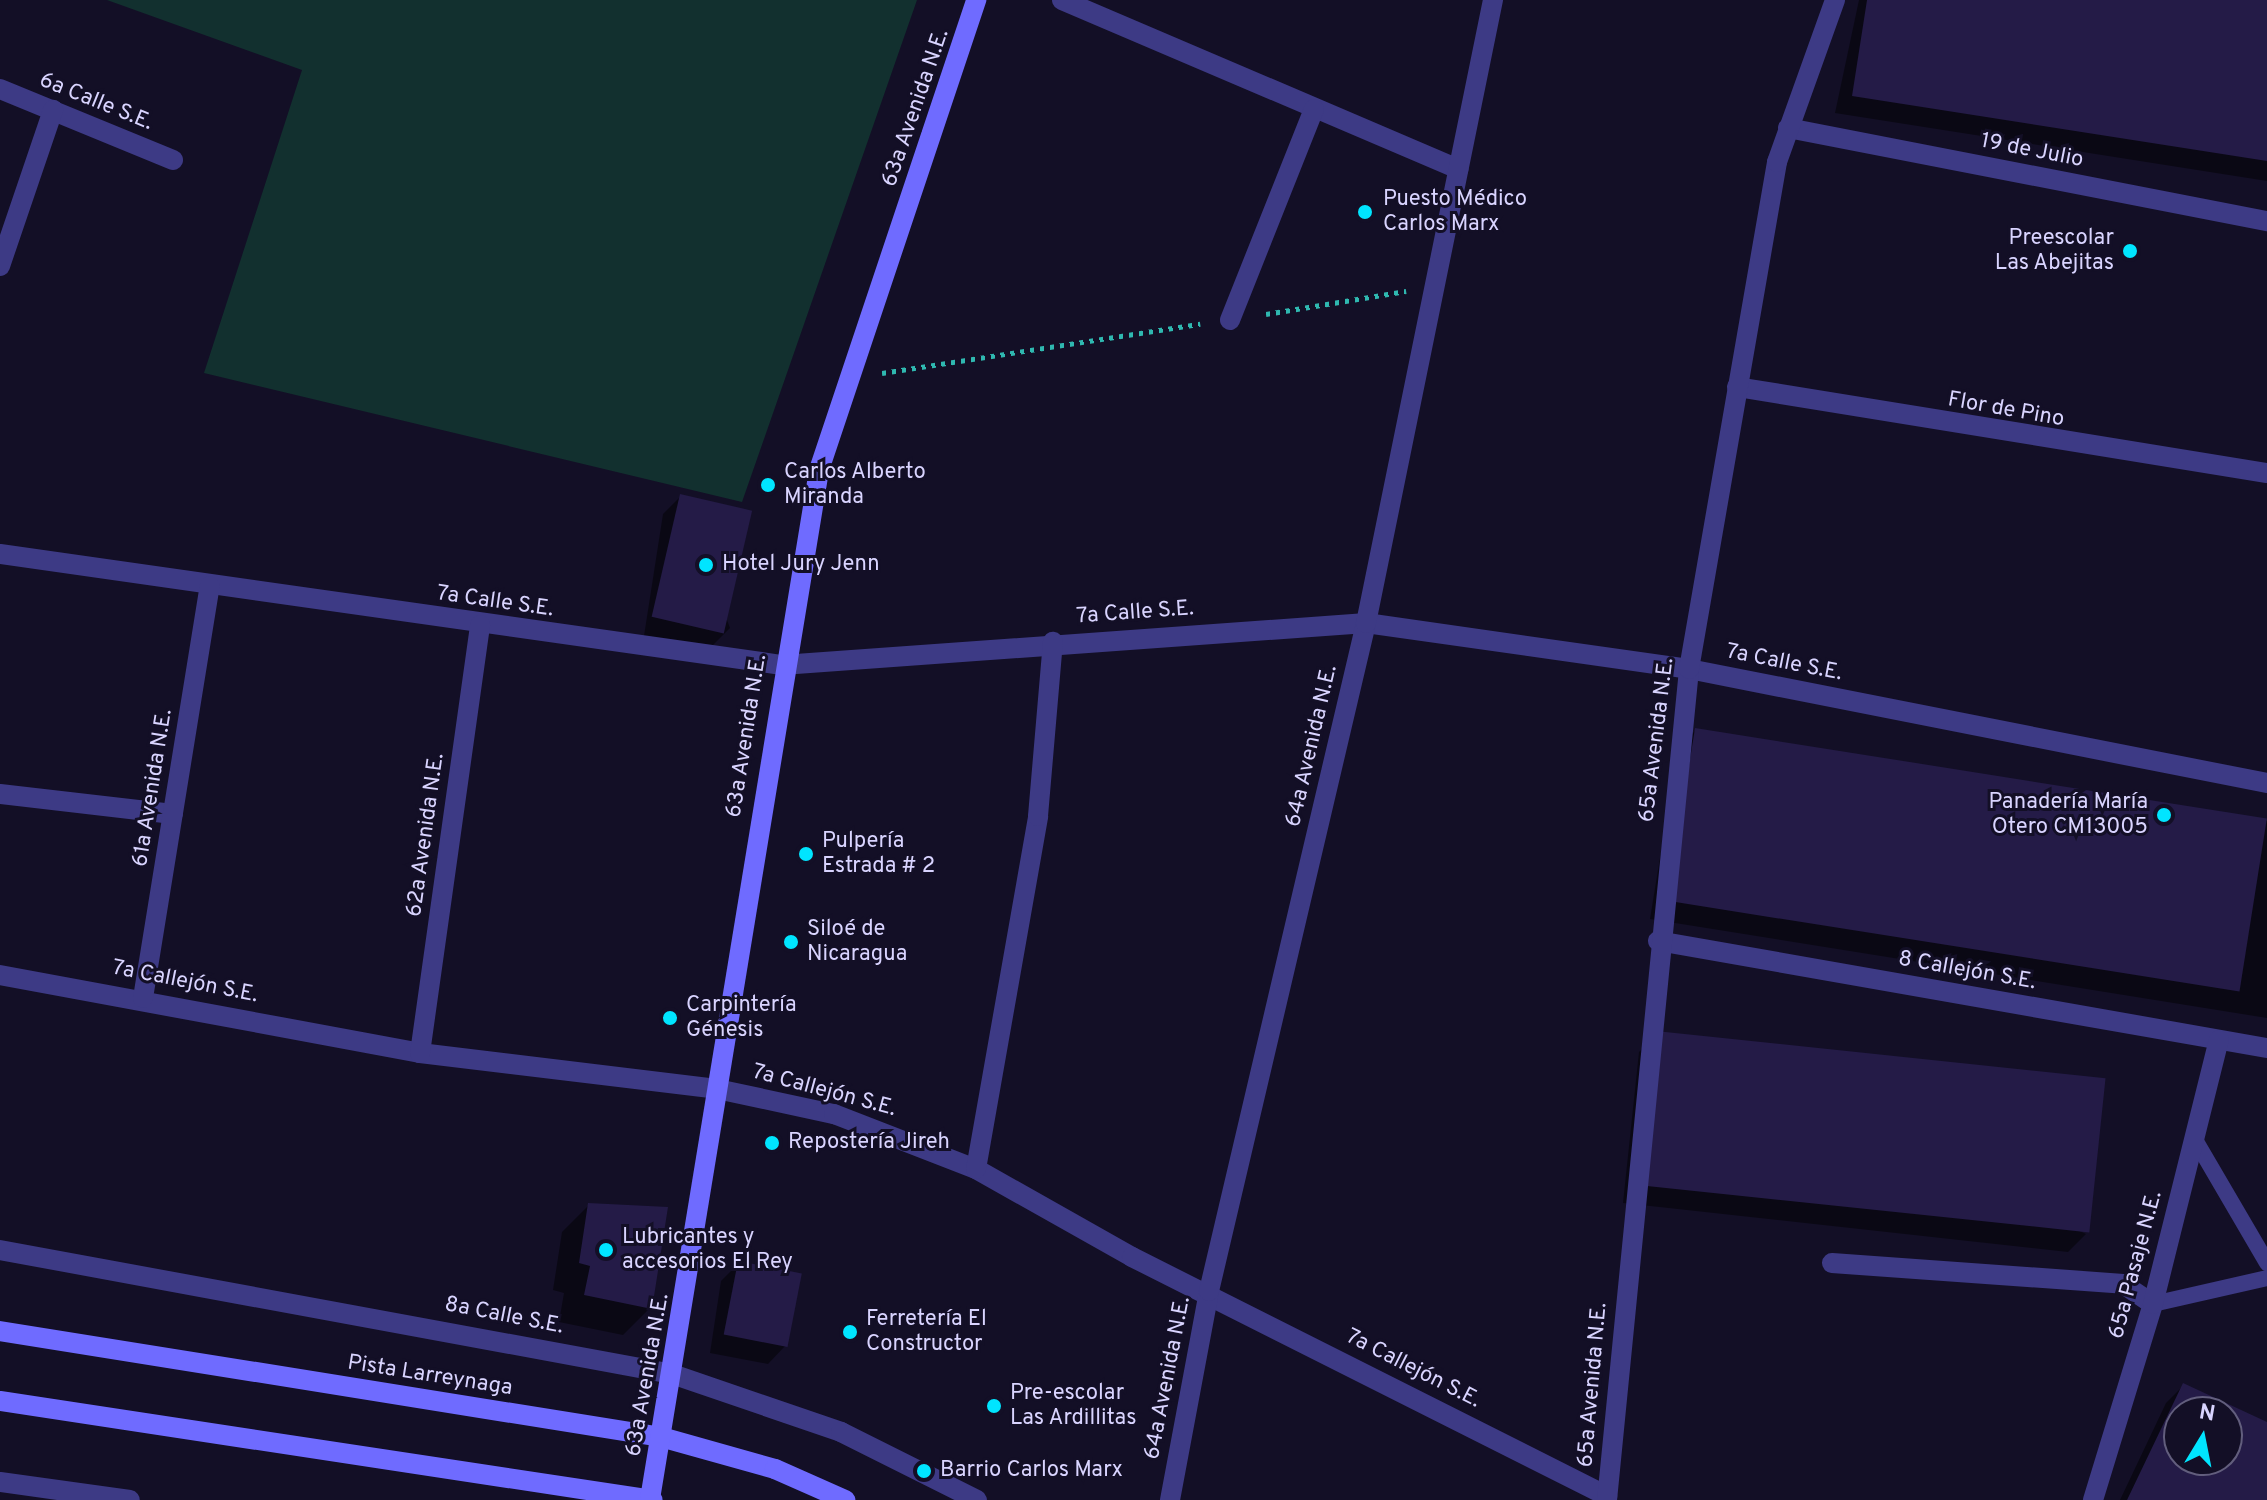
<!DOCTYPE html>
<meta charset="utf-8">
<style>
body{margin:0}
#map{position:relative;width:2267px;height:1500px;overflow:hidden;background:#130f26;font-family:Overpass,sans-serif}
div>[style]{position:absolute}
.green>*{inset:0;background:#12302f}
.shadow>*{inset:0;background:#0007}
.building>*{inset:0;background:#241b47;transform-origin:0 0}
.path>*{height:5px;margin-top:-2.5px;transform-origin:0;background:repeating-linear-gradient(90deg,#2fb8b0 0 4px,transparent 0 10px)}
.lane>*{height:16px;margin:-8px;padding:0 8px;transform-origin:8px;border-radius:8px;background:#3d3a85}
.street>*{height:20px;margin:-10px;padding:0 10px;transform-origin:10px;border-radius:10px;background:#3d3a85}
.secondary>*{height:20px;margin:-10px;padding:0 10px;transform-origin:10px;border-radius:10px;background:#6f6bff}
.dots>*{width:22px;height:22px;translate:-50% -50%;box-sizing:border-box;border:4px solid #130f26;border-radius:50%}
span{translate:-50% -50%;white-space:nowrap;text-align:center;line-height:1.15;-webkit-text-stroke:6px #130f26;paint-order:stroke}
.street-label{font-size:22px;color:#d9d4ff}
.poi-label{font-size:22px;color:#d9d4ff}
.left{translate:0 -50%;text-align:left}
.right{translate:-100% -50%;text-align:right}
.north{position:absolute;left:2163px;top:1396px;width:80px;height:80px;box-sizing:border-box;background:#130f26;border:2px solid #625e7d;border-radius:50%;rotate:10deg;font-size:22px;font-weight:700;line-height:32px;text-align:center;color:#d9d4ff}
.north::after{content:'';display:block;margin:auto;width:28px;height:36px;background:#00e5ff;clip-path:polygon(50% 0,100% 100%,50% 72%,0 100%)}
</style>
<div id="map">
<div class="green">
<div style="clip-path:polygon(107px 0,917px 0,742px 502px,204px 373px,302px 70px)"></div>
</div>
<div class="shadow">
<div style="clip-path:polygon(1859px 0,2267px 0,2267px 181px,1835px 113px)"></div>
<div style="clip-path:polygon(681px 496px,730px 628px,712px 646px,644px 636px,663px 514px)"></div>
<div style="clip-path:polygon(1696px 730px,2267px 821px,2267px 1018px,1650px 919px,1678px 748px)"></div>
<div style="clip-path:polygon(1657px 1034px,2086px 1234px,2068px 1252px,1623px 1203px,1639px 1052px)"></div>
<div style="clip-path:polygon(589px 1205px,650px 1308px,623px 1335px,559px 1322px,564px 1293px,553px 1290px,562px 1232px)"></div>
<div style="clip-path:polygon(739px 1263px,786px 1345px,768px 1364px,710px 1353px,721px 1281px)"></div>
<div style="clip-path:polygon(evenodd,2184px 1385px,2267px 1425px,2267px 1500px,2120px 1500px,2166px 1403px,2184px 1385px,2179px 1412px,2227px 1412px,2227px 1460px,2179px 1460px,2179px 1412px)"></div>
</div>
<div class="building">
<div style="clip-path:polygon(1867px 0,2267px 0,2267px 161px,1852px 96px)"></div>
<div style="left:680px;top:494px;width:74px;height:126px;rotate:13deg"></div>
<div style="left:1695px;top:728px;width:579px;height:175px;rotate:9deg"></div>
<div style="left:1656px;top:1031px;width:452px;height:155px;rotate:6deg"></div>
<div style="clip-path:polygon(588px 1203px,668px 1207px,652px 1309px,584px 1295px,590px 1266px,579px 1263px)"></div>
<div style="left:738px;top:1261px;width:65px;height:75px;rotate:11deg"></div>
<div style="clip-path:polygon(evenodd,2183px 1383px,2267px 1422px,2267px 1500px,2127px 1500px,2183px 1383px,2179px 1412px,2227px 1412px,2227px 1460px,2179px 1460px,2179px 1412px)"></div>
</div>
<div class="path">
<div style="left:1266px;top:314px;width:142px;rotate:-9.3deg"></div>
<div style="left:882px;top:373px;width:322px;rotate:-8.8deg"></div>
</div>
<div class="lane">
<div style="left:2194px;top:1138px;width:145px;rotate:59.7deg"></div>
<div style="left:2153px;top:1304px;width:117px;rotate:-12.8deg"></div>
</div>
<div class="street">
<div style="left:1062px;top:0;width:431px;rotate:23.1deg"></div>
<div style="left:0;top:89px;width:187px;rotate:22.3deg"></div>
<div style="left:1788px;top:128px;width:488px;rotate:11deg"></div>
<div style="left:0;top:266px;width:165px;rotate:-71.2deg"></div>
<div style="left:1230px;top:320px;width:227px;rotate:-68.3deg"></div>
<div style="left:1737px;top:387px;width:537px;rotate:9.22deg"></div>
<div style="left:0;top:554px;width:790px;rotate:8.08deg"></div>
<div style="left:782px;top:665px;width:586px;rotate:-4.11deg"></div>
<div style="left:1366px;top:623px;width:326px;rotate:8.1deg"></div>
<div style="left:1689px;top:669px;width:589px;rotate:11.16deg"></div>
<div style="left:0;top:794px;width:174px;rotate:6.6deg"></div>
<div style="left:1658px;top:941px;width:618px;rotate:9.97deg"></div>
<div style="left:0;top:975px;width:427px;rotate:10.5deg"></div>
<div style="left:420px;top:1053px;width:299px;rotate:6.9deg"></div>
<div style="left:717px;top:1089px;width:120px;rotate:12.1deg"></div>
<div style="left:834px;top:1114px;width:152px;rotate:21.2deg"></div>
<div style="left:976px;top:1169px;width:179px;rotate:29.4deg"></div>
<div style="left:1132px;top:1257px;width:532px;rotate:26.71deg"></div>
<div style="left:143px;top:998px;width:417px;rotate:-80.8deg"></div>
<div style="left:420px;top:1053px;width:432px;rotate:-82deg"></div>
<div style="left:976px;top:1169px;width:358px;rotate:-80deg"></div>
<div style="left:1038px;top:816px;width:175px;rotate:-85.1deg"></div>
<div style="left:0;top:1250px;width:683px;rotate:10.45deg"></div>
<div style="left:672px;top:1374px;width:179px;rotate:18.9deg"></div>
<div style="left:841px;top:1432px;width:152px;rotate:26.6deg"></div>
<div style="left:1832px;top:1263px;width:292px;rotate:4.1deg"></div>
<div style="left:2123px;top:1284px;width:36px;rotate:34deg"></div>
<div style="left:0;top:1482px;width:131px;rotate:7.9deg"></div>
<div style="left:1170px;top:1500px;width:213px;rotate:-79.4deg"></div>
<div style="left:1209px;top:1291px;width:686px;rotate:-76.77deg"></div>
<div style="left:1366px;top:623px;width:636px;rotate:-78.48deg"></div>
<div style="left:1607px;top:1500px;width:835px;rotate:-84.36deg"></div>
<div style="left:1689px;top:669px;width:515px;rotate:-80.15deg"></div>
<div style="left:1777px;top:162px;width:172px;rotate:-70.3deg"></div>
<div style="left:2093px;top:1500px;width:205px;rotate:-73deg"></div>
<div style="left:2153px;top:1304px;width:272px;rotate:-76deg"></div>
</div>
<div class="secondary">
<div style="left:0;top:1331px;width:669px;rotate:9.11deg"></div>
<div style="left:661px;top:1437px;width:118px;rotate:15.7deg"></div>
<div style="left:775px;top:1469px;width:77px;rotate:23.9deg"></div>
<div style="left:0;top:1401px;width:660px;rotate:8.62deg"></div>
<div style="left:650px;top:1499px;width:1043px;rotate:-80.67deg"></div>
<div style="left:819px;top:470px;width:496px;rotate:-71.5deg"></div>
</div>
<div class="dots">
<div style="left:1365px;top:212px;background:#00e5ff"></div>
<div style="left:2130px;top:251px;background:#00e5ff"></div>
<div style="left:768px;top:485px;background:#00e5ff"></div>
<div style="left:706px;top:565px;background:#00e5ff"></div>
<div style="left:2164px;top:815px;background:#00e5ff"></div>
<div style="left:806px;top:854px;background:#00e5ff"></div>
<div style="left:791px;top:942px;background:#00e5ff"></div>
<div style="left:670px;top:1018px;background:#00e5ff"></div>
<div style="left:772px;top:1143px;background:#00e5ff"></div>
<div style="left:606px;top:1250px;background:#00e5ff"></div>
<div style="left:850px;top:1332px;background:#00e5ff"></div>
<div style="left:994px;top:1406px;background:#00e5ff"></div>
<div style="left:924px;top:1471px;background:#00e5ff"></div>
</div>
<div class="street-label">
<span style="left:96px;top:102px;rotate:22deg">6a Calle S.E.</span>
<span style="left:916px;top:108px;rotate:-71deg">63a Avenida N.E.</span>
<span style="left:2032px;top:151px;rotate:11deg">19 de Julio</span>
<span style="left:2006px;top:410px;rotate:10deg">Flor de Pino</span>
<span style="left:495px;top:602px;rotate:8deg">7a Calle S.E.</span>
<span style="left:1135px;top:613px;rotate:-4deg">7a Calle S.E.</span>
<span style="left:1784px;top:663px;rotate:11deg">7a Calle S.E.</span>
<span style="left:747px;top:736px;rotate:-81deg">63a Avenida N.E.</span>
<span style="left:1657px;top:740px;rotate:-83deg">65a Avenida N.E.</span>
<span style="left:1312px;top:746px;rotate:-77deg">64a Avenida N.E.</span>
<span style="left:153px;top:788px;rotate:-81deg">61a Avenida N.E.</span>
<span style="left:426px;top:835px;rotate:-82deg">62a Avenida N.E.</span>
<span style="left:1967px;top:971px;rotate:10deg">8 Callejón S.E.</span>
<span style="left:185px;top:982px;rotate:11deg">7a Callejón S.E.</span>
<span style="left:824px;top:1091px;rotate:15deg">7a Callejón S.E.</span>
<span style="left:2136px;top:1265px;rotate:-75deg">65a Pasaje N.E.</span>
<span style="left:504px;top:1316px;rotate:11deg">8a Calle S.E.</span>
<span style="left:1413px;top:1369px;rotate:27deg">7a Callejón S.E.</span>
<span style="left:648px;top:1375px;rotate:-80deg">63a Avenida N.E.</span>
<span style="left:430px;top:1376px;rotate:9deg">Pista Larreynaga</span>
<span style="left:1168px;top:1378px;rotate:-79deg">64a Avenida N.E.</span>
<span style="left:1593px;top:1385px;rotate:-85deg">65a Avenida N.E.</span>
</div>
<div class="poi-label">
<span class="left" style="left:1383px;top:212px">Puesto Médico<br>Carlos Marx</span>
<span class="right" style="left:2114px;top:251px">Preescolar<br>Las Abejitas</span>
<span class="left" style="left:784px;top:485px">Carlos Alberto<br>Miranda</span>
<span class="left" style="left:722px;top:565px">Hotel Jury Jenn</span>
<span class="right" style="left:2148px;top:815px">Panadería María<br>Otero CM13005</span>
<span class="left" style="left:822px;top:854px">Pulpería<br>Estrada # 2</span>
<span class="left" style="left:807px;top:942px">Siloé de<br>Nicaragua</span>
<span class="left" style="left:686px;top:1018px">Carpintería<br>Génesis</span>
<span class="left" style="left:788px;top:1143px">Repostería Jireh</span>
<span class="left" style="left:622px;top:1250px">Lubricantes y<br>accesorios El Rey</span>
<span class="left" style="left:866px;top:1332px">Ferretería El<br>Constructor</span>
<span class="left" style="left:1010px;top:1406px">Pre-escolar<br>Las Ardillitas</span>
<span class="left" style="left:940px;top:1471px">Barrio Carlos Marx</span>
</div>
<div class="north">N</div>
</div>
